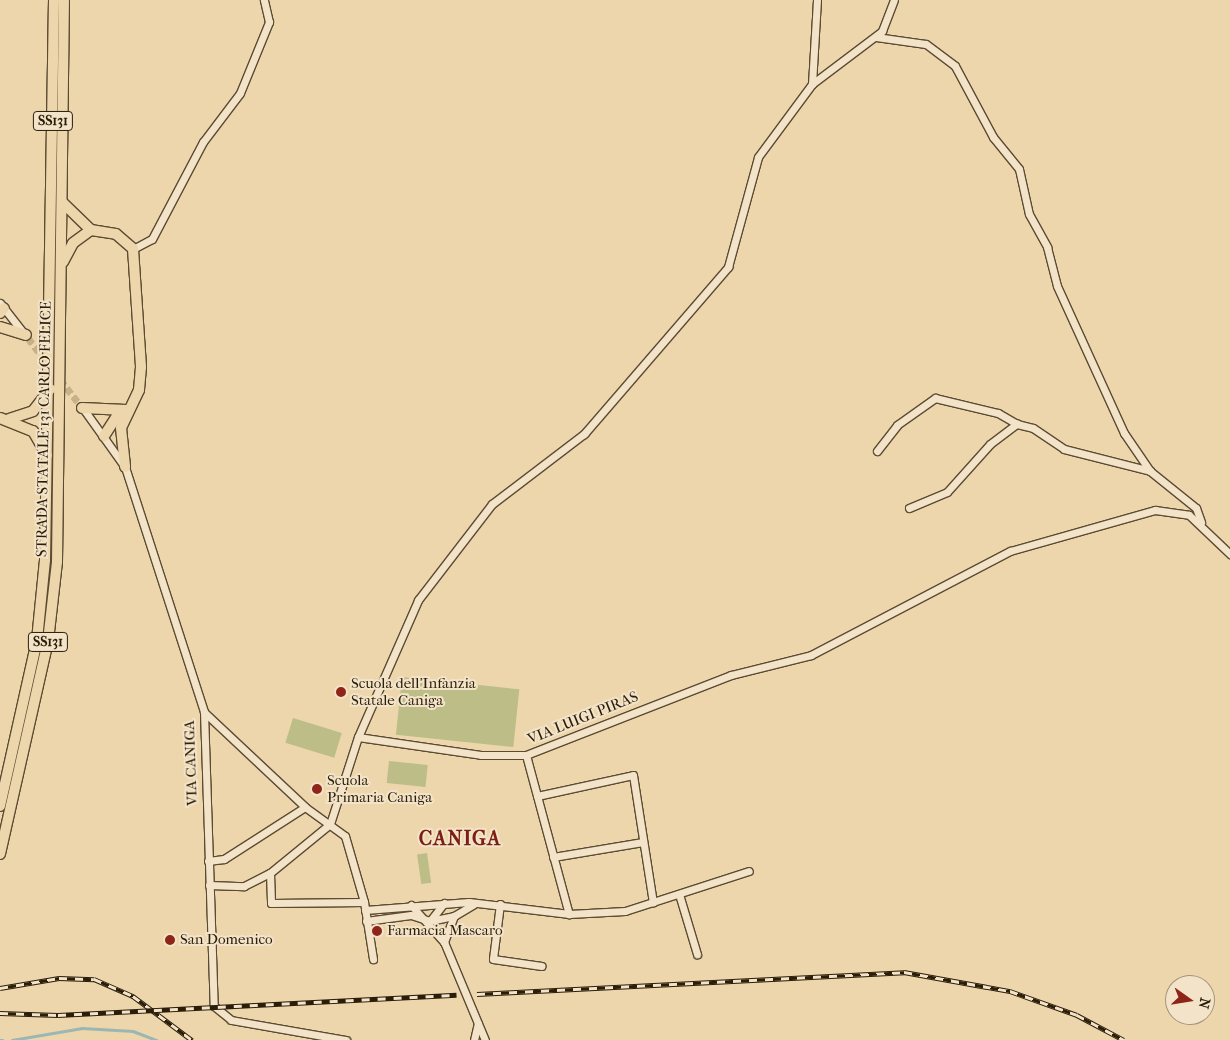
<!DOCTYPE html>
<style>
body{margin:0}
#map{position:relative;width:1230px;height:1040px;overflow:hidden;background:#edd6ac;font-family:"IM FELL French Canon",serif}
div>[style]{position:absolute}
.green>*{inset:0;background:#bcbd87;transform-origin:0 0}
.stream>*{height:2.5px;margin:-1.25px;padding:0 1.25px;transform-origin:1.25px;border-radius:1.25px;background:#9cb7b3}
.minor-tunnel>*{height:7px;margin-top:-3.5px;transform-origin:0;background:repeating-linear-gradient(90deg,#c6b18b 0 7px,transparent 0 10.5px)}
.roads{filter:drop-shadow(1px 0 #5b4b32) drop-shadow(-1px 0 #5b4b32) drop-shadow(0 1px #5b4b32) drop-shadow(0 -1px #5b4b32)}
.minor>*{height:7px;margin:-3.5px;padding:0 3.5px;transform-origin:3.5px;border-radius:3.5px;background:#f3e4c9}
.highway>*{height:10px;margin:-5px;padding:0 5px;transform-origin:5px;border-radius:5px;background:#edd6ac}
.rail>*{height:4.5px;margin-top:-2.25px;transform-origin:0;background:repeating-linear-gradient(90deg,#f3e4c9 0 8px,#2a1d09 0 16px);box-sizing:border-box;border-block:1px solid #2a1d09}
.dots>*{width:14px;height:14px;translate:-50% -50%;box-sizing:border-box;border:2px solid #f3e4c9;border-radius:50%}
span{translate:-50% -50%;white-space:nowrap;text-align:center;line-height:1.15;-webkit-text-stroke:4px #f3e4c9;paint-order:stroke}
.shield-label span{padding:1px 4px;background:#f3e4c9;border:1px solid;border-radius:4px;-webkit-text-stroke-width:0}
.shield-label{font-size:14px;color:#2a1d09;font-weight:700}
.street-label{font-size:15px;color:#2a1d09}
.poi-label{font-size:15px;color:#2a1d09}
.left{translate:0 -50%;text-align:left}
.district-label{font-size:20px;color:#7a1f14;font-weight:700;letter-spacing:1px}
.north{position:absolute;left:1165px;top:975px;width:50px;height:50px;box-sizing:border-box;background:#f3e4c9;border:1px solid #a3947c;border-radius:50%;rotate:103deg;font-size:14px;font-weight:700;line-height:20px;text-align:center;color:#2a1d09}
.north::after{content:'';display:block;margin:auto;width:18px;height:22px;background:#8f2418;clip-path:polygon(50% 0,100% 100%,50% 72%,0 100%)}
</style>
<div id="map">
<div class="green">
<div style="left:402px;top:677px;width:118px;height:58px;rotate:6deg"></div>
<div style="left:293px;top:718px;width:51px;height:26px;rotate:17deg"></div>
<div style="left:389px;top:761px;width:39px;height:22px;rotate:6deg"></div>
<div style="left:427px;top:853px;width:30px;height:10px;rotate:82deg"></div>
</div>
<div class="stream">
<div style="left:0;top:1040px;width:3px"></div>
<div style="left:12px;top:1040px;width:71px;rotate:-9.7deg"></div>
<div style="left:82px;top:1028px;width:51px;rotate:3.4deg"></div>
<div style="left:133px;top:1031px;width:25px;rotate:21deg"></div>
</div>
<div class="minor-tunnel">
<div style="left:28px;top:338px;width:86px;rotate:52.1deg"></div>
</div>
<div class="roads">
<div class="minor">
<div style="left:876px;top:37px;width:50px;rotate:8deg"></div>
<div style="left:926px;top:44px;width:36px;rotate:37deg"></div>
<div style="left:955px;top:66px;width:81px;rotate:61.8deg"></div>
<div style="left:993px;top:137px;width:41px;rotate:50.9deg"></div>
<div style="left:1019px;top:169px;width:46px;rotate:77.5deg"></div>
<div style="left:1029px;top:214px;width:38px;rotate:61deg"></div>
<div style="left:1047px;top:247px;width:40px;rotate:75.6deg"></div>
<div style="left:1057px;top:286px;width:162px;rotate:65.5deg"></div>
<div style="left:1124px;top:433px;width:46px;rotate:55.6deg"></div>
<div style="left:1150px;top:471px;width:59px;rotate:38.8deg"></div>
<div style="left:1196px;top:508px;width:15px;rotate:70deg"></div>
<div style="left:812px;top:84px;width:88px;rotate:-37.1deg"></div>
<div style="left:882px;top:31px;width:33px;rotate:-69deg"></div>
<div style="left:133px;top:249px;width:21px;rotate:-28deg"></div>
<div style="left:152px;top:239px;width:110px;rotate:-62.3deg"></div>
<div style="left:203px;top:142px;width:61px;rotate:-52.9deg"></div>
<div style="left:240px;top:93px;width:77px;rotate:-67.8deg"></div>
<div style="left:269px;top:22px;width:23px;rotate:-103deg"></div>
<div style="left:0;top:303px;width:39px;rotate:52deg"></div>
<div style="left:82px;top:407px;width:74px;rotate:54.4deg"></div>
<div style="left:125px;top:467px;width:257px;rotate:72.1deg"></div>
<div style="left:204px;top:712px;width:294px;rotate:88.1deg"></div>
<div style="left:214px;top:1006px;width:22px;rotate:39deg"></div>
<div style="left:231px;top:1020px;width:117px;rotate:9.9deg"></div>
<div style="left:877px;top:451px;width:33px;rotate:-52deg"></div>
<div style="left:897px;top:425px;width:47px;rotate:-35.4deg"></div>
<div style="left:935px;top:398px;width:65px;rotate:13.4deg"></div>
<div style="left:998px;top:413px;width:22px;rotate:30deg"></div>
<div style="left:909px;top:508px;width:41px;rotate:-22.8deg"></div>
<div style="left:947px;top:492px;width:64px;rotate:-48.1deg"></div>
<div style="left:990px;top:444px;width:34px;rotate:-37deg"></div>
<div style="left:1017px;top:424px;width:16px;rotate:14deg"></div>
<div style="left:1033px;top:428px;width:37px;rotate:34deg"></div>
<div style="left:1064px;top:449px;width:89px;rotate:14.3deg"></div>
<div style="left:204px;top:712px;width:139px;rotate:43.2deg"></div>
<div style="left:305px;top:807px;width:49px;rotate:35.9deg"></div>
<div style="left:345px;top:836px;width:69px;rotate:73.9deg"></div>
<div style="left:364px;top:902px;width:58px;rotate:81deg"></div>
<div style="left:358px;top:737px;width:124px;rotate:8.3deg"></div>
<div style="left:481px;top:755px;width:45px"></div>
<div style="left:526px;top:755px;width:220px;rotate:-21.3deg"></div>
<div style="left:731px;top:675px;width:82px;rotate:-14deg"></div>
<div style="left:811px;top:655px;width:225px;rotate:-27.6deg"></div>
<div style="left:1010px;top:551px;width:151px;rotate:-15.8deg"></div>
<div style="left:1155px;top:510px;width:34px;rotate:8deg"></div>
<div style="left:1189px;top:515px;width:57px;rotate:43.6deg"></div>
<div style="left:526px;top:755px;width:165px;rotate:74.9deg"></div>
<div style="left:537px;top:796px;width:98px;rotate:-12.3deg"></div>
<div style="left:633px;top:775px;width:129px;rotate:81.1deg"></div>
<div style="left:553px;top:857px;width:91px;rotate:-9.5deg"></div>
<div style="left:208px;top:861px;width:16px;rotate:-7deg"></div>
<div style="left:224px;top:859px;width:96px;rotate:-32.7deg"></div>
<div style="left:270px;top:873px;width:30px;rotate:88deg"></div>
<div style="left:271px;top:903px;width:93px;rotate:-0.6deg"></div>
<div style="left:209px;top:885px;width:35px;rotate:2deg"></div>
<div style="left:244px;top:886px;width:29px;rotate:-27deg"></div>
<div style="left:270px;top:873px;width:77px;rotate:-39.2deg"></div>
<div style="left:330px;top:824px;width:91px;rotate:-72.2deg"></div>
<div style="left:358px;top:737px;width:150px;rotate:-66.3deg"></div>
<div style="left:418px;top:600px;width:121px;rotate:-52.4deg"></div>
<div style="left:492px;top:504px;width:116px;rotate:-37.3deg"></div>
<div style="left:584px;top:434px;width:221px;rotate:-49.2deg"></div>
<div style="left:728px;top:267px;width:114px;rotate:-74.7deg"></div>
<div style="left:758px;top:157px;width:91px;rotate:-53.5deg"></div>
<div style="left:812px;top:84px;width:84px;rotate:-86.6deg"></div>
<div style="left:679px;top:894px;width:63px;rotate:73.3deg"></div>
<div style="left:500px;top:904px;width:55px;rotate:97.3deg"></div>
<div style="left:493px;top:959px;width:49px;rotate:8.3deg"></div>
<div style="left:411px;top:905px;width:50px;rotate:48.3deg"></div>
<div style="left:444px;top:942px;width:106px;rotate:67.3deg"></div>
<div style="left:365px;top:910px;width:104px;rotate:-4.4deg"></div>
<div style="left:469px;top:902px;width:101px;rotate:6.8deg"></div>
<div style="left:569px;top:914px;width:56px;rotate:-3.1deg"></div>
<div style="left:625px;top:911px;width:130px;rotate:-17.9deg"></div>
<div style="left:366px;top:921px;width:45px;rotate:-7.6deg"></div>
<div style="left:411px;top:915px;width:20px;rotate:18deg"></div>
<div style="left:430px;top:921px;width:25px;rotate:-12deg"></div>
<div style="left:430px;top:921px;width:23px;rotate:-52deg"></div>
<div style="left:444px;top:942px;width:28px;rotate:-69deg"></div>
<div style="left:454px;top:916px;width:23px;rotate:-31deg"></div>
<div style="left:474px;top:1040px;width:17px;rotate:-77deg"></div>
</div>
<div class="highway">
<div style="left:62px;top:202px;width:40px;rotate:44deg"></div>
<div style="left:91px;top:230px;width:25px;rotate:9deg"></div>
<div style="left:116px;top:234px;width:23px;rotate:41deg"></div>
<div style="left:133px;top:249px;width:118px;rotate:86.1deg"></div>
<div style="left:141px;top:367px;width:23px;rotate:95deg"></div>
<div style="left:139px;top:390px;width:42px;rotate:115.3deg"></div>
<div style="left:121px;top:428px;width:39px;rotate:84deg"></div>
<div style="left:63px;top:262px;width:21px;rotate:-62deg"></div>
<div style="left:73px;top:243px;width:22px;rotate:-36deg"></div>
<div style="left:0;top:313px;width:6px;rotate:-51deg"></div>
<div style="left:0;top:327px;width:27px;rotate:17deg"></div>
<div style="left:82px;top:408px;width:44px;rotate:2.6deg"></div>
<div style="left:0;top:418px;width:35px;rotate:22deg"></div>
<div style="left:33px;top:431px;width:28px;rotate:60deg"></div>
<div style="left:9px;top:419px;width:25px;rotate:-18deg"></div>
<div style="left:33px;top:411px;width:28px;rotate:-52deg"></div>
<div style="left:104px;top:436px;width:30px;rotate:-57deg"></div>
<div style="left:0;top:806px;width:170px;rotate:-77.4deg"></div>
<div style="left:37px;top:640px;width:80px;rotate:-84.3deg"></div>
<div style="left:45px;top:560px;width:560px;rotate:-89.08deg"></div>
<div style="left:0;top:854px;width:218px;rotate:-77.3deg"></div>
<div style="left:48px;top:641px;width:80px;rotate:-83.5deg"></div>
<div style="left:57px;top:562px;width:562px;rotate:-89.29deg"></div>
</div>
</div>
<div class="rail">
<div style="left:0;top:988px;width:60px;rotate:-9.6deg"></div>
<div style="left:59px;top:978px;width:35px;rotate:2deg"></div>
<div style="left:94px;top:979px;width:43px;rotate:23.6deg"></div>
<div style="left:133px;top:996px;width:74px;rotate:36.7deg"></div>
<div style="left:477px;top:994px;width:428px;rotate:-2.9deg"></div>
<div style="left:904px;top:972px;width:108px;rotate:10.2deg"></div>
<div style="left:1010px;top:991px;width:71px;rotate:19.7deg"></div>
<div style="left:1077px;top:1015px;width:53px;rotate:28deg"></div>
<div style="left:0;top:1013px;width:58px;rotate:2deg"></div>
<div style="left:58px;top:1015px;width:399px;rotate:-2.9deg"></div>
</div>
<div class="dots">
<div style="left:341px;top:692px;background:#8f2418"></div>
<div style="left:317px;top:789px;background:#8f2418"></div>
<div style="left:377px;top:931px;background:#8f2418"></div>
<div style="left:170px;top:940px;background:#8f2418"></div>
</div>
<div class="shield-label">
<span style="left:53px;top:121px">SS131</span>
<span style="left:48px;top:642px">SS131</span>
</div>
<div class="street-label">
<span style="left:44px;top:429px;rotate:-89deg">STRADA STATALE 131 CARLO FELICE</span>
<span style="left:583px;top:718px;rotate:-22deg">VIA LUIGI PIRAS</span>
<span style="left:191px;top:763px;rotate:-92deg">VIA CANIGA</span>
</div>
<div class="poi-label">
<span class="left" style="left:351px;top:692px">Scuola dell'Infanzia<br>Statale Caniga</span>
<span class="left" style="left:327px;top:789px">Scuola<br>Primaria Caniga</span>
<span class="left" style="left:387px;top:931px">Farmacia Mascaro</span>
<span class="left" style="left:180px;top:940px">San Domenico</span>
</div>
<div class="district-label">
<span style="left:460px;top:838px">CANIGA</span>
</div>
<div class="north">N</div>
</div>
